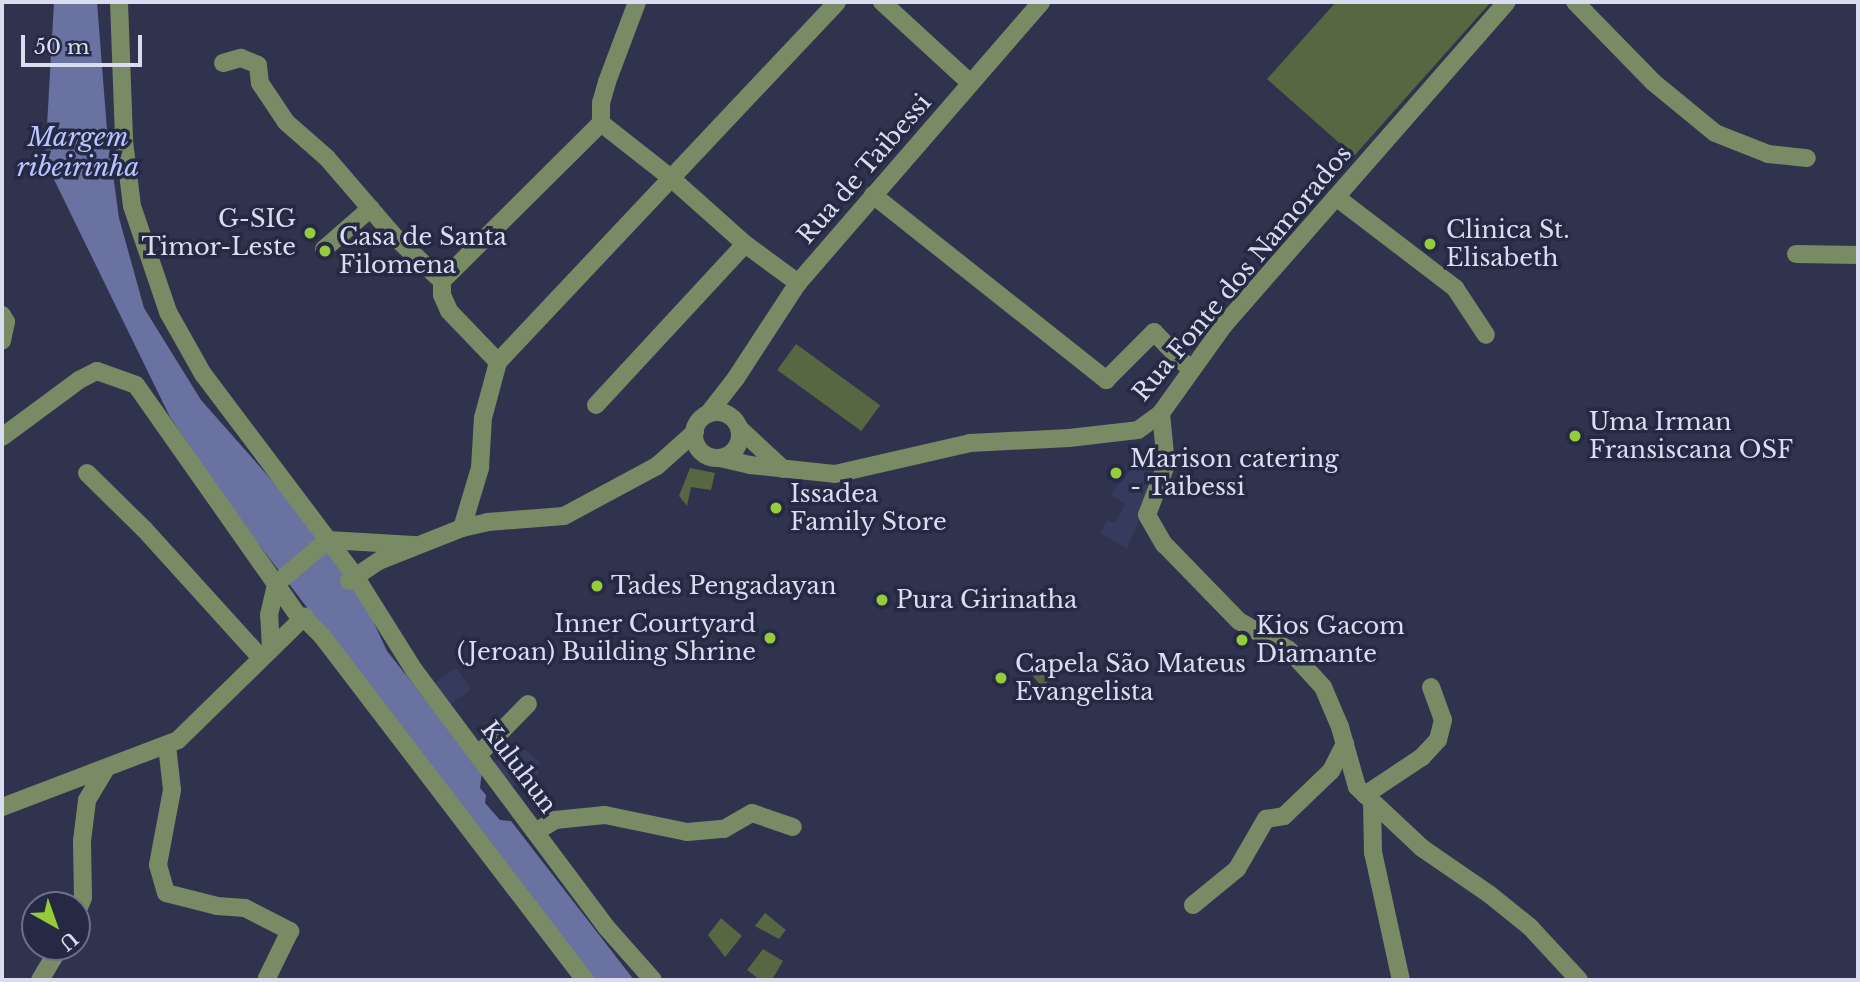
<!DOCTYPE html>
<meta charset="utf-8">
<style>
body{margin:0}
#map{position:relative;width:1860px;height:982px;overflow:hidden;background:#2f334e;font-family:"Libre Baskerville",serif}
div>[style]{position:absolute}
.built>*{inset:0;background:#353b5c}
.green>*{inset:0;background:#566741;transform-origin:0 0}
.water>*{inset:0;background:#6972a1}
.minor>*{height:18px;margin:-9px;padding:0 9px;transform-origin:9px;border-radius:9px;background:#798b64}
.minor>.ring{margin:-9px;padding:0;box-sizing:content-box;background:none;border:18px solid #798b64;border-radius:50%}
.dots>*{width:19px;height:19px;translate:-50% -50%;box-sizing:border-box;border:4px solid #252943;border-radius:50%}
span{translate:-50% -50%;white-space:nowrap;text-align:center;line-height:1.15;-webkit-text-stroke:7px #252943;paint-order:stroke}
.street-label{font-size:24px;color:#d9ddef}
.poi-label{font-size:24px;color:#d9ddef}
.right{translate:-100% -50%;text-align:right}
.left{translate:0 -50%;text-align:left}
.water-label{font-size:26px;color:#b8c4ff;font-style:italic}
.frame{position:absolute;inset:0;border:4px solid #d9ddef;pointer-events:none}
.north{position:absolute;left:21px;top:891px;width:70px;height:70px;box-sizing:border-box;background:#252943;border:2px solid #6d7188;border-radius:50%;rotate:140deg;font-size:19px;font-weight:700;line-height:28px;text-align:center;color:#d9ddef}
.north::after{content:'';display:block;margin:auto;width:24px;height:32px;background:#96cc3a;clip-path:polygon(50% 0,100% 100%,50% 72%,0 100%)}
.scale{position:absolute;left:21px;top:35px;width:121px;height:32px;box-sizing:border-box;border:4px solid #d9ddef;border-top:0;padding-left:9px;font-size:21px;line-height:24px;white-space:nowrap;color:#d9ddef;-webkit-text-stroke:5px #252943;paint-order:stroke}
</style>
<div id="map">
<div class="built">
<div style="clip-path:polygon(1140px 455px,1145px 462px,1156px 457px,1162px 465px,1127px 549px,1101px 533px,1107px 520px,1115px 523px,1125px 504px,1110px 494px,1135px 465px,1132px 462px)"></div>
<div style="clip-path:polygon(456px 668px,471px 689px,445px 709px,434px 683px)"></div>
<div style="clip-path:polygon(521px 746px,541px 763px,536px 767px,539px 773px,535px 777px,530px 771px,514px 782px,516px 785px,512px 789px,490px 766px,510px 749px)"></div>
</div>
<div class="green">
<div style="clip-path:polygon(1336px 2px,1491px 2px,1354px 156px,1267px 79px)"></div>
<div style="left:796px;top:344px;width:104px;height:32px;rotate:36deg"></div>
<div style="clip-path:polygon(690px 468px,715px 473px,711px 490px,691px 487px,687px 506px,679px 496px)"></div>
<div style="clip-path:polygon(1037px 660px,1050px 680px,1042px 687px,1026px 668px)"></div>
<div style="clip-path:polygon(765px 913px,786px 930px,779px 939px,755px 926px)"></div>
<div style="clip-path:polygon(721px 918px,742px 936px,725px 957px,708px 935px)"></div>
<div style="clip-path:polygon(763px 949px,783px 961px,772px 980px,760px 980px,747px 970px)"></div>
</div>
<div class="water">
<div style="clip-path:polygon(54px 2px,97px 2px,107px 130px,119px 218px,144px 308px,201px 400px,276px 485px,360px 593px,387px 651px,482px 771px,480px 788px,486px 795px,485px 803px,500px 820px,511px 821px,634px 980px,591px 980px,228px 504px,170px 417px,45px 161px)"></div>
</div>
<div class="minor">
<div style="left:119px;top:2px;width:139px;rotate:87.9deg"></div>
<div style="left:124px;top:141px;width:65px;rotate:83deg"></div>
<div style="left:132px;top:206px;width:112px;rotate:71.2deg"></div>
<div style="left:168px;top:312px;width:71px;rotate:60.6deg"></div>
<div style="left:203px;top:374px;width:253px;rotate:53deg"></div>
<div style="left:355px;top:576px;width:111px;rotate:57.9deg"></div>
<div style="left:414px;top:670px;width:322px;rotate:53.2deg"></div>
<div style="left:607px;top:928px;width:69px;rotate:48.5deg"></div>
<div style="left:637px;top:2px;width:85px;rotate:110.6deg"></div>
<div style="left:607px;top:82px;width:22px;rotate:106deg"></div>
<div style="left:601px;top:103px;width:20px;rotate:90deg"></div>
<div style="left:601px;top:123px;width:89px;rotate:38.2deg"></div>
<div style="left:671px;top:178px;width:99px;rotate:41.7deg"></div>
<div style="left:745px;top:244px;width:66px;rotate:36.3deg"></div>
<div style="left:882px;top:2px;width:120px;rotate:42.6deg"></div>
<div style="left:1575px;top:2px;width:112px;rotate:45.7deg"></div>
<div style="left:1653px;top:82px;width:80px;rotate:39.4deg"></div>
<div style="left:1715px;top:133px;width:57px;rotate:21.6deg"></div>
<div style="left:1768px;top:154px;width:39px;rotate:6deg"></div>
<div style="left:223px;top:63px;width:19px;rotate:-16deg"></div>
<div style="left:241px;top:58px;width:18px;rotate:22deg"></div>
<div style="left:258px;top:65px;width:18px;rotate:84deg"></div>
<div style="left:260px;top:83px;width:47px;rotate:56.3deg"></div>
<div style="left:286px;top:122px;width:55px;rotate:41.3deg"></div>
<div style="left:327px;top:158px;width:104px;rotate:49.3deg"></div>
<div style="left:395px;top:237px;width:64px;rotate:43.1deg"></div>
<div style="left:601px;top:123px;width:224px;rotate:135.2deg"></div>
<div style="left:442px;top:281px;width:14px;rotate:90deg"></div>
<div style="left:442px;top:295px;width:17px;rotate:66deg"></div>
<div style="left:449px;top:311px;width:71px;rotate:46.1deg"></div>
<div style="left:498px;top:362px;width:494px;rotate:-46.7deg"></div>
<div style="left:873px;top:195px;width:298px;rotate:38.4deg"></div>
<div style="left:1106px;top:380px;width:68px;rotate:-45deg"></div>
<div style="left:1154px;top:332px;width:52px;rotate:45.8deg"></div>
<div style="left:1336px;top:197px;width:150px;rotate:37.4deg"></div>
<div style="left:1455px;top:288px;width:56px;rotate:56.6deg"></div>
<div style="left:324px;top:249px;width:62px;rotate:-41.1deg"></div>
<div style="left:1796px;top:254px;width:62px;rotate:0.9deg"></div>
<div style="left:2px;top:315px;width:8px;rotate:60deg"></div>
<div style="left:6px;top:322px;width:19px;rotate:102deg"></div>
<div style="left:596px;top:405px;width:219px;rotate:-47.2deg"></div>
<div class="ring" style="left:694px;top:412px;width:28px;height:28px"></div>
<div style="left:1161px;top:413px;width:52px;rotate:84.5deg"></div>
<div style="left:1166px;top:465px;width:53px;rotate:110.8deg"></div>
<div style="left:1147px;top:515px;width:34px;rotate:60deg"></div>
<div style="left:1164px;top:544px;width:107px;rotate:45.8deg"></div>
<div style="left:1239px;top:621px;width:58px;rotate:30.1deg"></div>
<div style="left:1289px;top:650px;width:50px;rotate:47.4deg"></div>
<div style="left:1323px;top:687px;width:43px;rotate:67deg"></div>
<div style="left:1340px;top:727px;width:62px;rotate:74.2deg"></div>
<div style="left:1357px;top:787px;width:89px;rotate:43.2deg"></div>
<div style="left:1422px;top:848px;width:81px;rotate:34.5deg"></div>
<div style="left:1489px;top:894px;width:53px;rotate:38.8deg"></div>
<div style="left:1530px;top:927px;width:72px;rotate:47.2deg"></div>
<div style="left:708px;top:414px;width:46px;rotate:-52.1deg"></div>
<div style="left:736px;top:378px;width:113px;rotate:-56.9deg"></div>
<div style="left:798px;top:283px;width:371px;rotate:-49.1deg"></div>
<div style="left:739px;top:428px;width:60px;rotate:43deg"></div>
<div style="left:2px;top:437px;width:96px;rotate:-36.5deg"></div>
<div style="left:79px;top:380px;width:20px;rotate:-27deg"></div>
<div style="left:97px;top:371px;width:41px;rotate:19.7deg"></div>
<div style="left:136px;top:385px;width:287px;rotate:54.9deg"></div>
<div style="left:720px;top:458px;width:31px;rotate:13deg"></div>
<div style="left:750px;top:465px;width:85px;rotate:6deg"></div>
<div style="left:835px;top:474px;width:139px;rotate:-12.9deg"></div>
<div style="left:970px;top:443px;width:99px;rotate:-2.9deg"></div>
<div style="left:1069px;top:438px;width:69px;rotate:-6.6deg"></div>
<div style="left:1138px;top:430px;width:29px;rotate:-36deg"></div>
<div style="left:1161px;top:413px;width:108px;rotate:-54.4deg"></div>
<div style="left:1224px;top:325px;width:429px;rotate:-48.8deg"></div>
<div style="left:87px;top:473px;width:81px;rotate:44.5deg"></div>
<div style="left:145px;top:530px;width:173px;rotate:47.8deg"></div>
<div style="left:462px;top:528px;width:63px;rotate:-73.3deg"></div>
<div style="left:480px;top:468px;width:50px;rotate:-86.6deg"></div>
<div style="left:483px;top:418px;width:58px;rotate:-75deg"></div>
<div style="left:349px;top:581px;width:36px;rotate:-34deg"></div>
<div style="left:379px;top:561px;width:89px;rotate:-21.7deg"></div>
<div style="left:462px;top:528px;width:26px;rotate:-13deg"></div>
<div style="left:487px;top:522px;width:77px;rotate:-4.5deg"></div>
<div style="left:564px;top:516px;width:106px;rotate:-28.3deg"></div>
<div style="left:657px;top:466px;width:51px;rotate:-41.8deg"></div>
<div style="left:303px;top:617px;width:27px;rotate:45deg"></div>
<div style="left:322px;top:636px;width:433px;rotate:52.6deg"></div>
<div style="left:271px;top:649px;width:34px;rotate:-93deg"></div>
<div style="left:269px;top:615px;width:32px;rotate:-77deg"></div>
<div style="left:276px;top:584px;width:68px;rotate:-40.2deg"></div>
<div style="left:328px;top:540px;width:86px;rotate:3.3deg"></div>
<div style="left:167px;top:745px;width:45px;rotate:83.7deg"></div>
<div style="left:172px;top:790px;width:76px;rotate:100.6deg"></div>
<div style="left:158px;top:865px;width:29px;rotate:74deg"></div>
<div style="left:166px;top:893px;width:53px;rotate:14.3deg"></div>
<div style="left:217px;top:906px;width:28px;rotate:4deg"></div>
<div style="left:245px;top:908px;width:51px;rotate:27.1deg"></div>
<div style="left:290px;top:931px;width:52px;rotate:116.1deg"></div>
<div style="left:267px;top:978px;width:2px;rotate:63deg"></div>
<div style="left:479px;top:754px;width:70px;rotate:-45.6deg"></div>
<div style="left:1365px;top:795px;width:69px;rotate:-33.7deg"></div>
<div style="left:1422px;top:757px;width:23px;rotate:-47deg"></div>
<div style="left:1438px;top:740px;width:21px;rotate:-76deg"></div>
<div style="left:1443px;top:720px;width:35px;rotate:-110deg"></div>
<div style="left:1372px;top:801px;width:51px;rotate:88.9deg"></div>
<div style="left:1373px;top:852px;width:131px;rotate:77.7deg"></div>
<div style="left:2px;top:807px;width:188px;rotate:-20.8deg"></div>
<div style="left:178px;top:740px;width:177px;rotate:-44.3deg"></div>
<div style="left:537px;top:831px;width:21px;rotate:-31deg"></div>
<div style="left:555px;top:820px;width:50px;rotate:-5.7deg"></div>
<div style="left:605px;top:815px;width:84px;rotate:11.7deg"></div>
<div style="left:687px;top:832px;width:37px;rotate:-5deg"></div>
<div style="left:724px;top:829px;width:32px;rotate:-30deg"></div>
<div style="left:752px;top:813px;width:43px;rotate:18.9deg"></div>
<div style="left:1193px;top:905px;width:57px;rotate:-39.3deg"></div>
<div style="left:1237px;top:869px;width:58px;rotate:-59.9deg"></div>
<div style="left:1266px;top:819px;width:18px;rotate:-9deg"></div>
<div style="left:1284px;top:816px;width:65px;rotate:-43.8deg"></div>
<div style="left:1331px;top:771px;width:31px;rotate:-63deg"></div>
<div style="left:77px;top:912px;width:15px;rotate:-67deg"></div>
<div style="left:83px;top:898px;width:57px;rotate:-91deg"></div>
<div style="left:82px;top:841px;width:41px;rotate:-83deg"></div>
<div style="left:87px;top:800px;width:37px;rotate:-59deg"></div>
<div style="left:40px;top:980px;width:39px;rotate:-59deg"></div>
</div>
<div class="dots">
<div style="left:310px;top:233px;background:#96cc3a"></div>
<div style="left:1430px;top:244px;background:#96cc3a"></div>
<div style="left:325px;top:251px;background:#96cc3a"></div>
<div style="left:1575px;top:436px;background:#96cc3a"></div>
<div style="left:1116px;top:473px;background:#96cc3a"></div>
<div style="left:776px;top:508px;background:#96cc3a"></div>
<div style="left:597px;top:586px;background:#96cc3a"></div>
<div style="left:882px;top:600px;background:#96cc3a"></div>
<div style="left:770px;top:638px;background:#96cc3a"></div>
<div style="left:1242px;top:640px;background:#96cc3a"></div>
<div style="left:1001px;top:678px;background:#96cc3a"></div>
</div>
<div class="street-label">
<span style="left:864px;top:169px;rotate:-49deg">Rua de Taibessi</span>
<span style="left:1242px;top:273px;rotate:-50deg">Rua Fonte dos Namorados</span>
<span style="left:519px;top:767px;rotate:53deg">Kuluhun</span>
</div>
<div class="poi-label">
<span class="right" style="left:296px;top:233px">G-SIG<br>Timor-Leste</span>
<span class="left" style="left:1446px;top:244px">Clinica St.<br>Elisabeth</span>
<span class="left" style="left:339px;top:251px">Casa de Santa<br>Filomena</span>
<span class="left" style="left:1589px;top:436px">Uma Irman<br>Fransiscana OSF</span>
<span class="left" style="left:1130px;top:473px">Marison catering<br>- Taibessi</span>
<span class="left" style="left:790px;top:508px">Issadea<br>Family Store</span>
<span class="left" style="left:611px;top:586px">Tades Pengadayan</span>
<span class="left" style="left:896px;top:600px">Pura Girinatha</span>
<span class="right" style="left:756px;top:638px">Inner Courtyard<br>(Jeroan) Building Shrine</span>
<span class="left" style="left:1256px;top:640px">Kios Gacom<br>Diamante</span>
<span class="left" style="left:1015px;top:678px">Capela São Mateus<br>Evangelista</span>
</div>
<div class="water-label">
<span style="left:78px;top:153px">Margem<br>ribeirinha</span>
</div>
<div class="frame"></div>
<div class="north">U</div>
<div class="scale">50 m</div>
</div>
